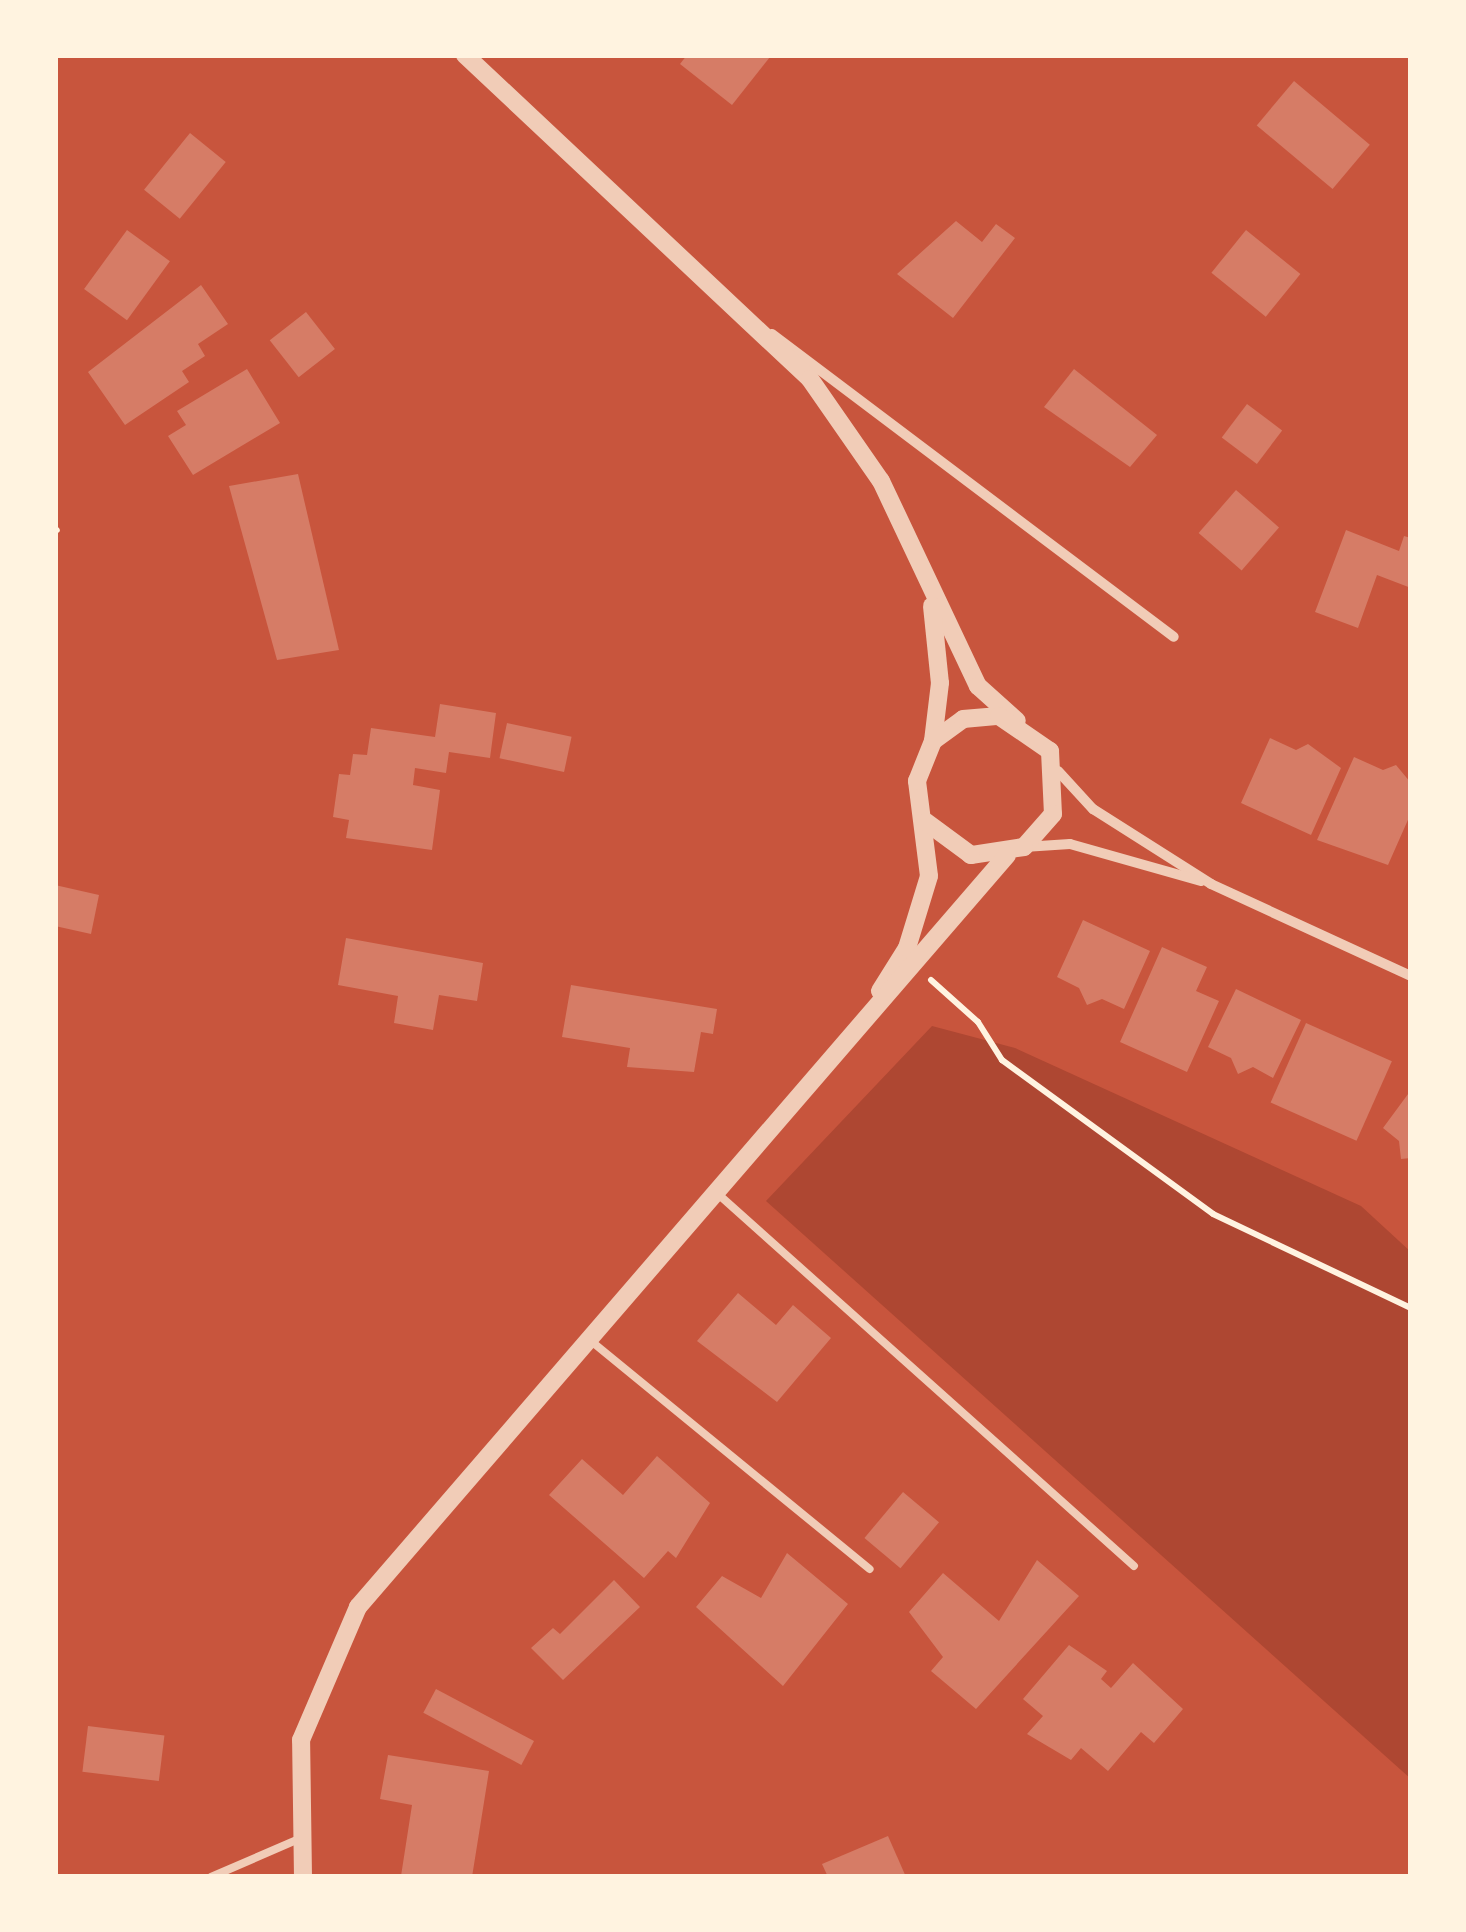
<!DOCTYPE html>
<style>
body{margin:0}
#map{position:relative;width:1466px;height:1932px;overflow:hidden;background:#c8553d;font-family:Montserrat,sans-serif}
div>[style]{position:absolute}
.green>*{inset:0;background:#ae4732}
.building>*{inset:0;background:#d67c66;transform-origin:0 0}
.path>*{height:6px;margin:-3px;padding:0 3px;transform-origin:3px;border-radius:3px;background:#fff3e0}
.service>*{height:8px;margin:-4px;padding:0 4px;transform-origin:4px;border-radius:4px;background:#f1ccb7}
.minor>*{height:10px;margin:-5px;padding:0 5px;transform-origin:5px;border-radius:5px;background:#f1ccb7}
.tertiary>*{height:18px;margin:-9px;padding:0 9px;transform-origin:9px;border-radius:9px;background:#f1ccb7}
span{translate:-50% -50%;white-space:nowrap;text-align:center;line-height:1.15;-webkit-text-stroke:10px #fff3e0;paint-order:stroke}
.frame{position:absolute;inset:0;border:58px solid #fff3e0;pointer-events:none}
</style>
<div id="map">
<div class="green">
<div style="clip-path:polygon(932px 1026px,1015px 1048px,1361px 1206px,1411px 1252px,1411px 1779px,766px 1201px)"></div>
</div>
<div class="building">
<div style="clip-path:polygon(687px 55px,768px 55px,770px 57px,732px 105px,680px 64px)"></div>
<div style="left:1294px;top:81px;width:99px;height:58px;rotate:40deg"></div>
<div style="left:190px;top:133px;width:46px;height:73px;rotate:39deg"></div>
<div style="clip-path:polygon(956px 221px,982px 242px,996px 224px,1015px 238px,953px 318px,897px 274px)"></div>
<div style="left:127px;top:230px;width:53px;height:73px;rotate:36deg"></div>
<div style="left:1246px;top:230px;width:70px;height:55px;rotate:39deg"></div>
<div style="clip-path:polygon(201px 285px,228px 324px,198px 344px,205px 356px,182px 371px,189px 382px,125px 425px,88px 372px)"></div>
<div style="left:306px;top:312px;width:47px;height:46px;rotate:52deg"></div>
<div style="clip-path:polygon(247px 369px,280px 423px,193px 475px,168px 436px,186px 425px,177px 411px)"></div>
<div style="clip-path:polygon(1074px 369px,1157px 435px,1130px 467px,1044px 407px)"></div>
<div style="left:1247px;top:404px;width:44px;height:42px;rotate:37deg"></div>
<div style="clip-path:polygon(298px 474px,339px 650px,277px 660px,229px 486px)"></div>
<div style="left:1236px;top:490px;width:57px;height:57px;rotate:41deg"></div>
<div style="clip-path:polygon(1346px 530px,1399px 551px,1404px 536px,1411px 538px,1411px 588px,1377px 575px,1358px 628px,1315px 612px)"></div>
<div style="clip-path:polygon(440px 704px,496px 713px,490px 758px,449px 752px,446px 773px,415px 768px,413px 785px,440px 790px,432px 850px,346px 838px,349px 820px,333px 817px,339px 774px,350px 775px,353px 754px,367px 755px,371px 728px,435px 737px)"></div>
<div style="left:507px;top:723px;width:66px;height:36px;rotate:12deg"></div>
<div style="clip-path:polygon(1270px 738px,1296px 750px,1308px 744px,1341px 768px,1311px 835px,1241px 803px)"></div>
<div style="clip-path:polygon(1354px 757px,1383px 770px,1396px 765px,1411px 783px,1411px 813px,1388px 865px,1317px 840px)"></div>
<div style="clip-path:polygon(55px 885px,99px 895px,91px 934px,55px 926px)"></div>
<div style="clip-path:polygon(1083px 920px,1150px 951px,1124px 1009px,1102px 999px,1087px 1005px,1079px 988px,1057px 977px)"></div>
<div style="clip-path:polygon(346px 938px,483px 963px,477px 1001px,439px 995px,433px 1030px,394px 1023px,398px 996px,338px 985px)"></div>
<div style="clip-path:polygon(1162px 947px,1207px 967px,1196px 991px,1219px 1001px,1187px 1072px,1120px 1042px)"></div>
<div style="clip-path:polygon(571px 985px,717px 1009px,713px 1034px,701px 1032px,694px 1072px,627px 1067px,630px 1048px,562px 1037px)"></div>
<div style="clip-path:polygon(1236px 989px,1301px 1020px,1273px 1078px,1253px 1067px,1238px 1074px,1231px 1058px,1208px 1047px)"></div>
<div style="left:1306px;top:1023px;width:94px;height:87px;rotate:24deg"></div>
<div style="clip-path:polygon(1411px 1090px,1411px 1158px,1401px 1159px,1399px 1141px,1383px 1128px)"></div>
<div style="clip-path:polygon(738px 1293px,776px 1325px,793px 1305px,831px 1338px,777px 1402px,697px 1341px)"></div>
<div style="clip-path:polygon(657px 1456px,710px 1503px,676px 1558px,668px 1551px,644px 1578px,549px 1495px,582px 1459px,623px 1495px)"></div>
<div style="left:903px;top:1492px;width:47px;height:60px;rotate:40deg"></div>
<div style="clip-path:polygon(787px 1553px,848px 1604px,783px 1686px,696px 1607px,722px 1576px,761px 1598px)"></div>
<div style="clip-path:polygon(1037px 1560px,1079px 1596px,976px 1709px,931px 1671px,943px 1657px,909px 1612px,943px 1573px,999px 1621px)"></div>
<div style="clip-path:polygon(614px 1580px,640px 1607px,563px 1680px,531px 1648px,553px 1628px,560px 1634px)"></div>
<div style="clip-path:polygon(1069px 1645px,1107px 1671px,1101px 1679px,1111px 1688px,1133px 1663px,1183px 1709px,1154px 1743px,1141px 1732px,1108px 1771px,1081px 1748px,1071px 1760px,1027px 1734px,1043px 1716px,1023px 1699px)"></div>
<div style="left:436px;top:1689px;width:111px;height:27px;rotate:28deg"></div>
<div style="left:88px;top:1726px;width:77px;height:46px;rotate:7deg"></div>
<div style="clip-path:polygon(388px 1755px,489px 1771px,472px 1877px,401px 1876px,412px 1805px,380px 1799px)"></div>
<div style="clip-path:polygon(888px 1836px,906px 1877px,828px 1877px,822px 1864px)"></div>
</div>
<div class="path">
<div style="left:55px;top:531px;width:2px;rotate:-27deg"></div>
<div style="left:931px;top:980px;width:63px;rotate:41.8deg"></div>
<div style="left:978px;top:1022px;width:45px;rotate:57.7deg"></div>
<div style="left:1002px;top:1060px;width:261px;rotate:36.1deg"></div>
<div style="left:1213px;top:1214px;width:219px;rotate:25.4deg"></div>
</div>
<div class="service">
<div style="left:718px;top:1194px;width:558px;rotate:41.8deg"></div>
<div style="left:591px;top:1341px;width:360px;rotate:39.3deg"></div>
<div style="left:211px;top:1877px;width:96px;rotate:-23.4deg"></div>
</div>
<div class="minor">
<div style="left:772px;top:334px;width:503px;rotate:37.01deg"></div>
<div style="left:1058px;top:771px;width:52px;rotate:47.4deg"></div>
<div style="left:1093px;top:809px;width:140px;rotate:32.4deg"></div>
<div style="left:1211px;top:884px;width:220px;rotate:24.7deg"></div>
<div style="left:1024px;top:847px;width:46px;rotate:-3.7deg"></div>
<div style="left:1070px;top:844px;width:136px;rotate:15.8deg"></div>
</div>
<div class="tertiary">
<div style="left:465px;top:55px;width:473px;rotate:43.2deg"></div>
<div style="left:810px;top:379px;width:124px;rotate:55.2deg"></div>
<div style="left:881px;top:481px;width:227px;rotate:64.7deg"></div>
<div style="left:978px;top:686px;width:52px;rotate:41.9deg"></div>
<div style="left:932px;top:606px;width:77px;rotate:84.1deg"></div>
<div style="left:940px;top:683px;width:58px;rotate:96.9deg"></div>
<div style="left:880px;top:991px;width:51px;rotate:-57.9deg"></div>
<div style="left:907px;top:948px;width:75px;rotate:-73deg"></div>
<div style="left:929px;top:876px;width:96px;rotate:-97.2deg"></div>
<div style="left:917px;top:781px;width:43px;rotate:-68.2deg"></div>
<div style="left:933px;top:741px;width:37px;rotate:-36deg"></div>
<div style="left:963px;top:719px;width:36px;rotate:-5deg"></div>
<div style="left:999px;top:716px;width:62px;rotate:34.5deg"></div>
<div style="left:1050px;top:751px;width:63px;rotate:87.3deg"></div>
<div style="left:1053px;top:814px;width:44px;rotate:131.3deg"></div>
<div style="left:1024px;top:847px;width:54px;rotate:171.4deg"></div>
<div style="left:971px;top:855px;width:56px;rotate:-143.7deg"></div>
<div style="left:303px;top:1877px;width:137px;rotate:-90.8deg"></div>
<div style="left:301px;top:1740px;width:145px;rotate:-66.8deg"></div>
<div style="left:358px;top:1607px;width:993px;rotate:-49.2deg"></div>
</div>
<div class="frame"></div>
</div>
